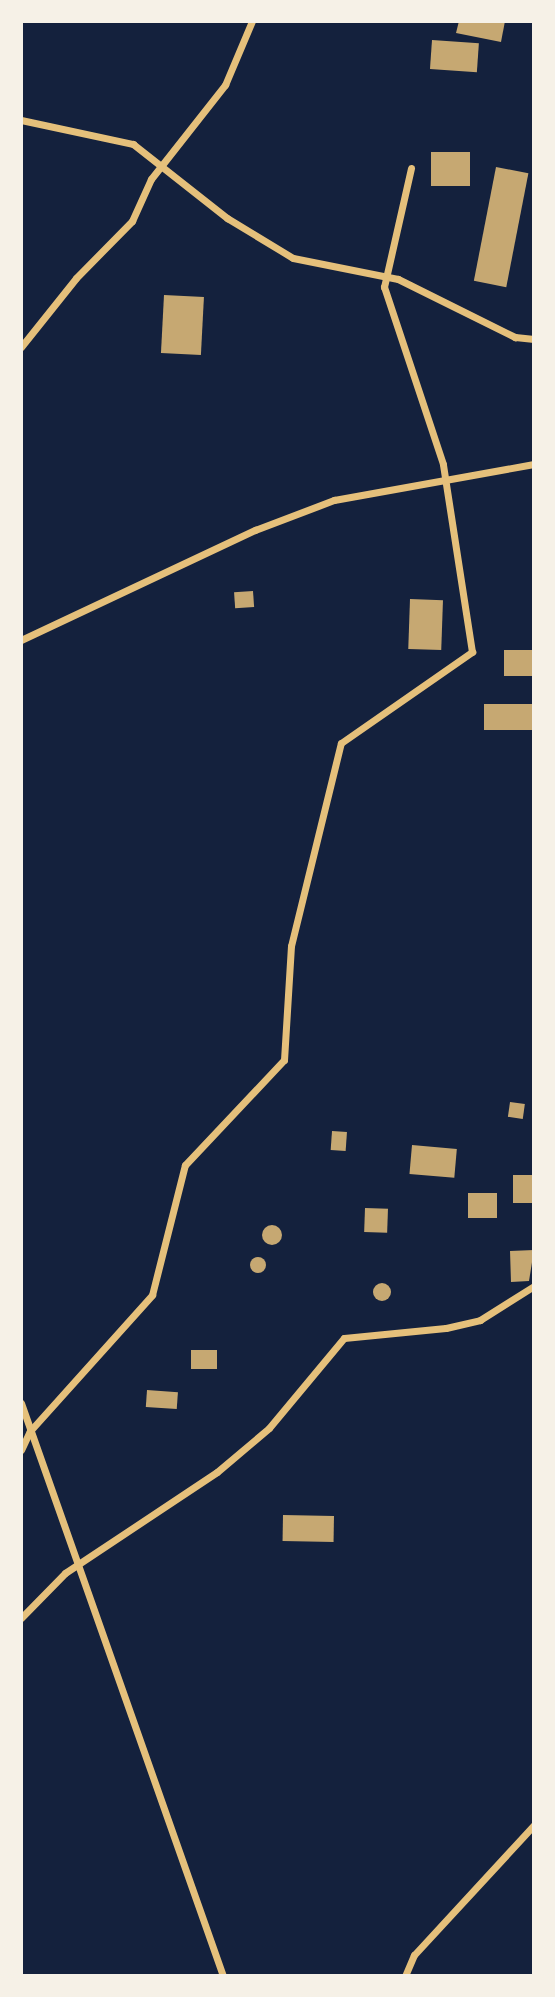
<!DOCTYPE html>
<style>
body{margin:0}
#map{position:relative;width:555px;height:1997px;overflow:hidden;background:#14213d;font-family:"Noto Sans",sans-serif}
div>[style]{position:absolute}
.building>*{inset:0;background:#c6a872;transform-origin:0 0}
.round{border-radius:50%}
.minor>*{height:7px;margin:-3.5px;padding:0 3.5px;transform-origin:3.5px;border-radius:3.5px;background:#e5c07b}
span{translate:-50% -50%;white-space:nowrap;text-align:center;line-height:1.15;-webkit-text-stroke:7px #f6f1e7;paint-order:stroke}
.frame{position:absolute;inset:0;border:23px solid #f6f1e7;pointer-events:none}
</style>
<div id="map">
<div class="building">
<div style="clip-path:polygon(459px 21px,505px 21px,501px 42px,456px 33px)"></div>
<div style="left:432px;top:40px;width:47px;height:29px;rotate:4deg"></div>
<div style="left:431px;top:152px;width:39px;height:34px"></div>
<div style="left:496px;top:167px;width:33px;height:116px;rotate:11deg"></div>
<div style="left:164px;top:295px;width:40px;height:58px;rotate:3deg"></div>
<div style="left:253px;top:591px;width:16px;height:19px;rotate:86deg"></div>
<div style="left:410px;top:599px;width:33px;height:50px;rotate:2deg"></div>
<div style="left:534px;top:650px;width:26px;height:30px;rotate:90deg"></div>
<div style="left:534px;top:704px;width:26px;height:50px;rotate:90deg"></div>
<div style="left:510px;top:1102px;width:15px;height:15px;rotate:8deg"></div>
<div style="left:332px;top:1131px;width:15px;height:19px;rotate:4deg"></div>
<div style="left:412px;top:1145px;width:45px;height:29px;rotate:5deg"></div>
<div style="left:513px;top:1175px;width:21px;height:28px"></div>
<div style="left:468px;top:1193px;width:29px;height:25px"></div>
<div style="left:365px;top:1208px;width:23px;height:24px;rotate:2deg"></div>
<div class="round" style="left:262px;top:1225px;width:20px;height:20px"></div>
<div style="clip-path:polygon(534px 1250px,529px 1281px,511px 1282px,510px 1251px)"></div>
<div class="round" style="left:250px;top:1257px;width:16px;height:16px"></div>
<div class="round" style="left:373px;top:1283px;width:18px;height:18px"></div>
<div style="left:217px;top:1350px;width:19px;height:26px;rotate:90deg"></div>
<div style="left:147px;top:1390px;width:31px;height:17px;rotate:4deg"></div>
<div style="left:283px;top:1515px;width:51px;height:26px;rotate:1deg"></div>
</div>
<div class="minor">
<div style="left:21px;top:120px;width:115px;rotate:12.1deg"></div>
<div style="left:133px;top:144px;width:120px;rotate:38.2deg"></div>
<div style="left:227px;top:218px;width:77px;rotate:31.2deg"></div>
<div style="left:293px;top:258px;width:107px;rotate:11.3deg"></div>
<div style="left:398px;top:279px;width:131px;rotate:26.4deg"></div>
<div style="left:515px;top:337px;width:19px;rotate:6deg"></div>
<div style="left:21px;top:347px;width:88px;rotate:-51.4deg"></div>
<div style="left:76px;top:278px;width:80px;rotate:-45.5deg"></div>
<div style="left:132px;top:221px;width:46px;rotate:-65.7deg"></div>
<div style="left:151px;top:179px;width:120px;rotate:-51.8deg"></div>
<div style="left:225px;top:85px;width:69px;rotate:-67.1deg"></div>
<div style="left:21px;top:640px;width:259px;rotate:-25.2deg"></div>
<div style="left:255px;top:530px;width:85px;rotate:-20.8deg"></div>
<div style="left:334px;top:500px;width:203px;rotate:-10.2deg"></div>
<div style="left:21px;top:1403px;width:608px;rotate:70.58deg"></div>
<div style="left:21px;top:1450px;width:21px;rotate:-65deg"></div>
<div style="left:30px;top:1431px;width:183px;rotate:-48.1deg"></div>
<div style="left:152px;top:1295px;width:134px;rotate:-75.8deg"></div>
<div style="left:185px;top:1165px;width:144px;rotate:-46.7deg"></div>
<div style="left:284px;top:1060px;width:114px;rotate:-86.5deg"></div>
<div style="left:291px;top:946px;width:209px;rotate:-76.2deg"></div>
<div style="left:341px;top:743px;width:160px;rotate:-34.8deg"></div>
<div style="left:472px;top:652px;width:190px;rotate:-98.8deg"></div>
<div style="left:443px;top:464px;width:187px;rotate:-108.4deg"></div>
<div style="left:384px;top:287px;width:122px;rotate:-77.2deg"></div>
<div style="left:21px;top:1618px;width:63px;rotate:-45.6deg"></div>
<div style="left:65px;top:1573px;width:182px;rotate:-33.6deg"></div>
<div style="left:217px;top:1472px;width:68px;rotate:-40.2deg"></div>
<div style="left:269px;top:1428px;width:117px;rotate:-50.2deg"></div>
<div style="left:344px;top:1338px;width:102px;rotate:-5.6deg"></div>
<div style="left:446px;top:1328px;width:35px;rotate:-13deg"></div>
<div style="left:480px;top:1320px;width:64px;rotate:-32.2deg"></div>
<div style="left:405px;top:1976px;width:23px;rotate:-67deg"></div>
<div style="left:414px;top:1955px;width:177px;rotate:-47.3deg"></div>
</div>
<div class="frame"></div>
</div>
